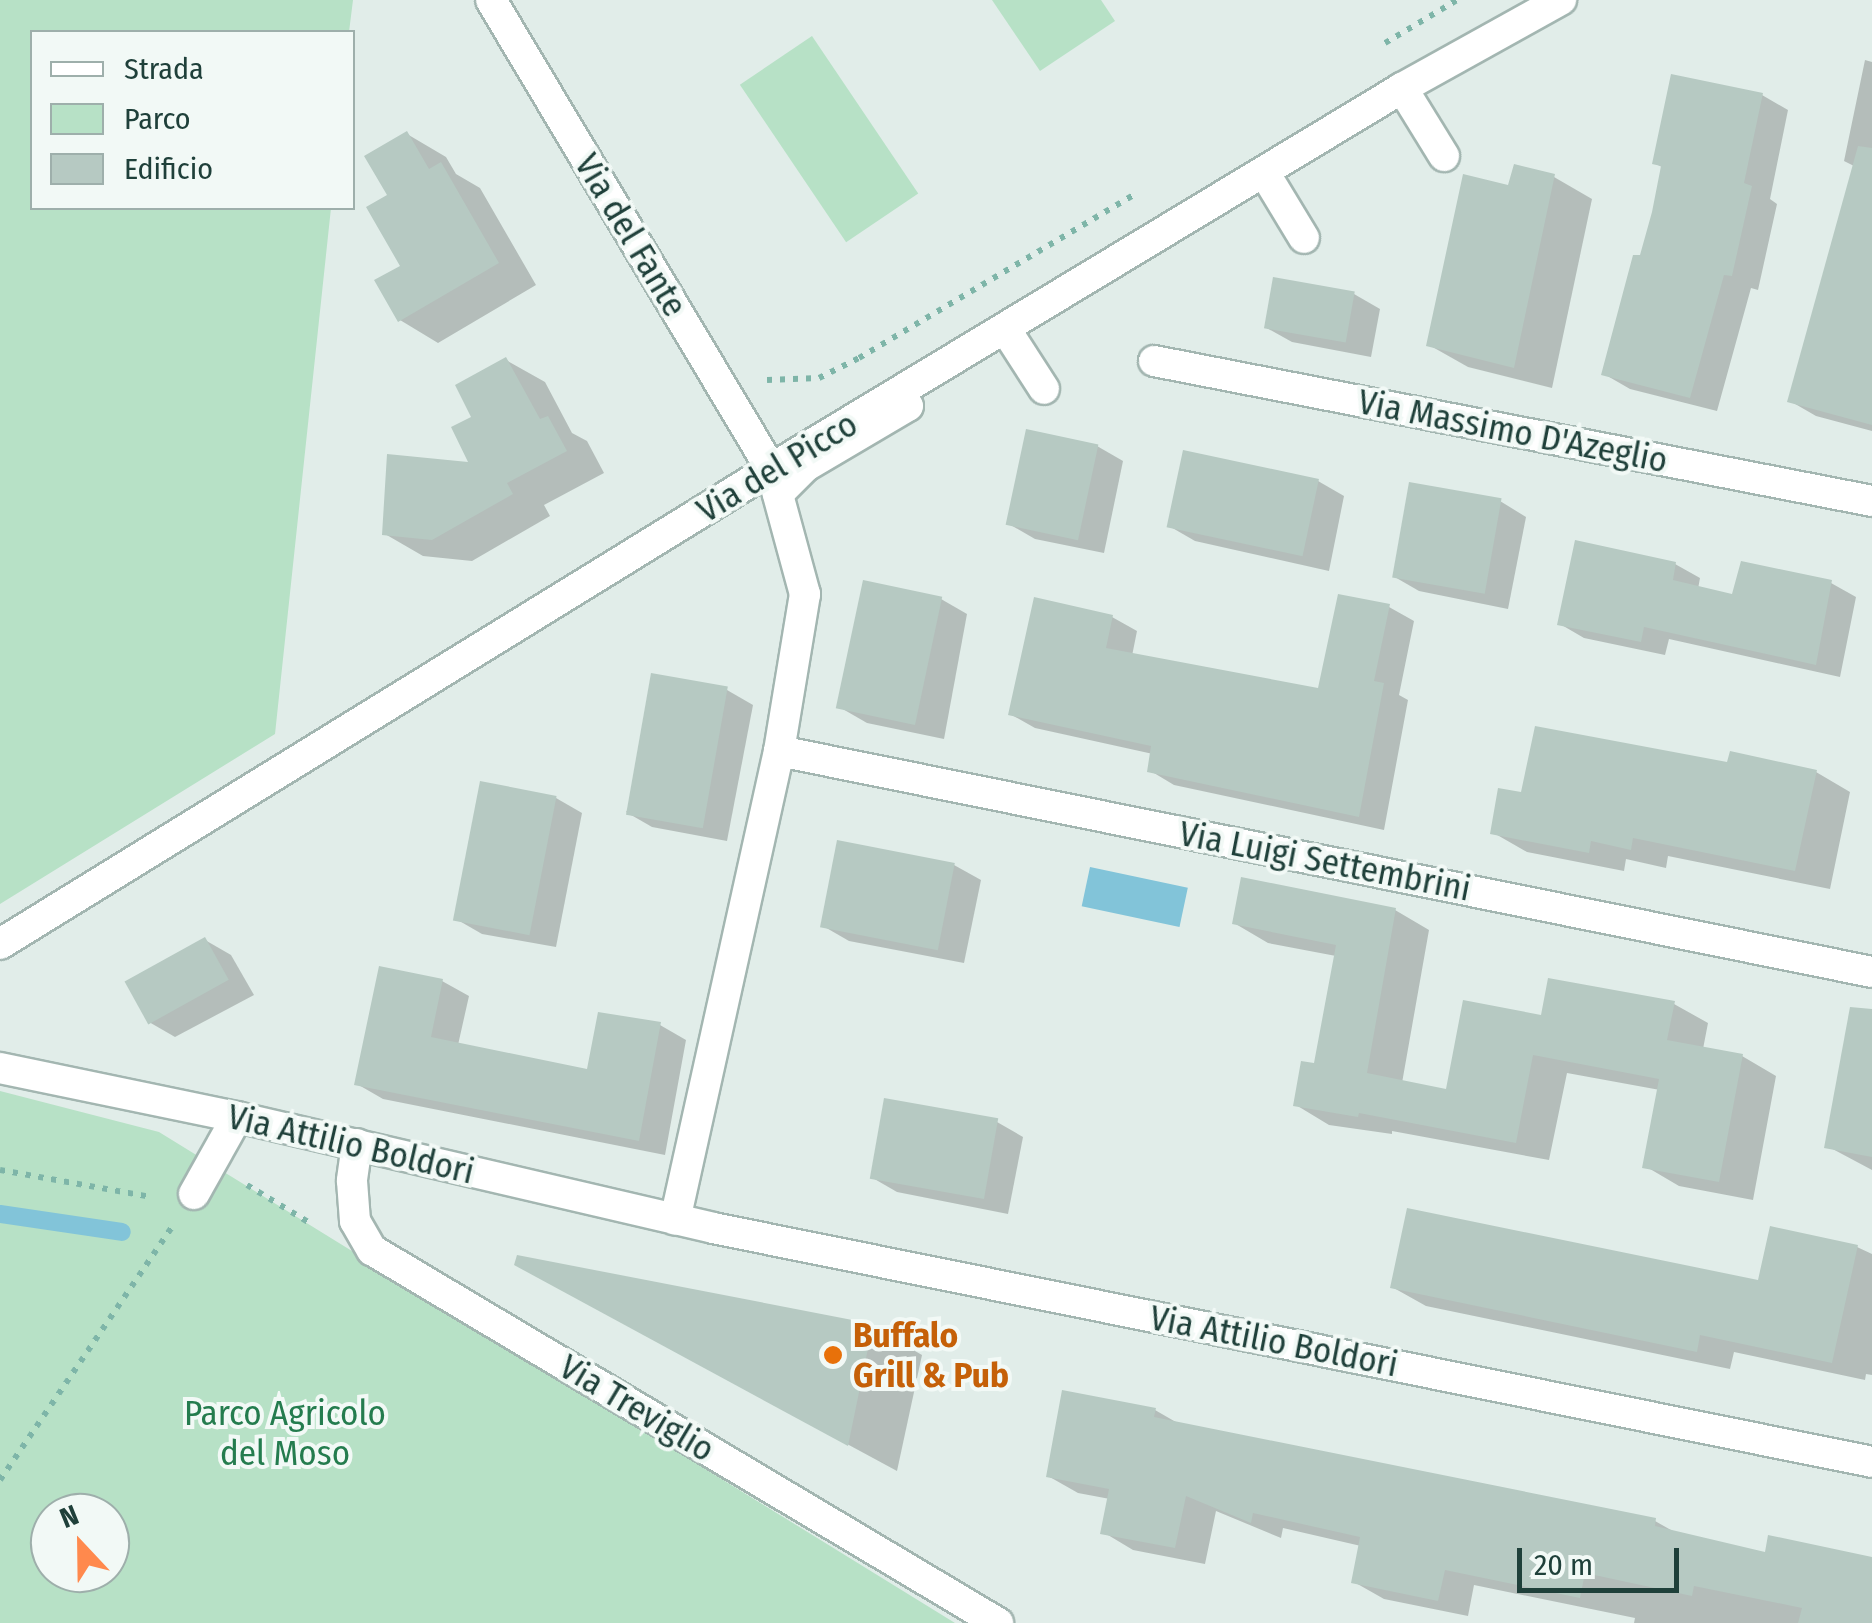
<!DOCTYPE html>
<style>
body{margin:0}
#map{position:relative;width:1872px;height:1623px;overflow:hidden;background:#e1ede9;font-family:"Fira Sans Condensed",sans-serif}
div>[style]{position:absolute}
.green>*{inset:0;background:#b7e1c6;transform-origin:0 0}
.water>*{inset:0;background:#82c4d9;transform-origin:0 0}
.shadow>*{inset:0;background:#0003}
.stream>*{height:18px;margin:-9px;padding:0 9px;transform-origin:9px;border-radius:9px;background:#82c4d9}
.building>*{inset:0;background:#b6c9c2;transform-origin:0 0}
.path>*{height:6px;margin-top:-3px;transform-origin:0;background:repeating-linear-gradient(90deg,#7eb5a8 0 5px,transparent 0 13px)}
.roads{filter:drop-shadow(2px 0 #a3b6b1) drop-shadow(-2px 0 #a3b6b1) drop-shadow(0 2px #a3b6b1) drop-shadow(0 -2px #a3b6b1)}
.service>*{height:30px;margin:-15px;padding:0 15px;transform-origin:15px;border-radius:15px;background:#fff}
.pedestrian>*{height:30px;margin:-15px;padding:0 15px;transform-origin:15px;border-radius:15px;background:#fff}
.minor>*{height:30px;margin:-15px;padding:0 15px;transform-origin:15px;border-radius:15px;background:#fff}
.secondary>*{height:30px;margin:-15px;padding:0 15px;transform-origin:15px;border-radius:15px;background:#fff}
.dots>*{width:28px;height:28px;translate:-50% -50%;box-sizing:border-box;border:5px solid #f2f9f6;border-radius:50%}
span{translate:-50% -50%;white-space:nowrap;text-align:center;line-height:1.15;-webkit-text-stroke:8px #f2f9f6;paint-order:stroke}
.street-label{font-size:35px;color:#1f403a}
.food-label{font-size:35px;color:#c56008;font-weight:700}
.left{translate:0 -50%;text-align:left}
.park-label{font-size:35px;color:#247c4e}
.legend{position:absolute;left:30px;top:30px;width:325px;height:180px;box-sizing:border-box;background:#f2f9f6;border:2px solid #9eafab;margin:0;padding:12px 18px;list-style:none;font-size:30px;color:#1f403a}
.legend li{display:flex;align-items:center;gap:20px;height:50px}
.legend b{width:50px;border:2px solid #9eafab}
.north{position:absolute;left:30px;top:1493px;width:100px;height:100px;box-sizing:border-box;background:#f2f9f6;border:2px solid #9eafab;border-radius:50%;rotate:338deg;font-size:28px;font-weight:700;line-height:40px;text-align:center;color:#1f403a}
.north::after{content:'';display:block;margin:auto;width:35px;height:45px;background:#ff894d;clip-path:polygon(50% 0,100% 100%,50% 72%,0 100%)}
.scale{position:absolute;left:1517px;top:1548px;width:162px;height:45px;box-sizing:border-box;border:5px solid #1f403a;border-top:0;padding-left:12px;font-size:30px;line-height:35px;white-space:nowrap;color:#1f403a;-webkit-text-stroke:8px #f2f9f6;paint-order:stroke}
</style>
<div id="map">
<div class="green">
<div style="clip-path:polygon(0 0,353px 0,349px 32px,32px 32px,32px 208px,331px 208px,275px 734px,0 904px)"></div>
<div style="clip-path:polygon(992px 0,1101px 0,1115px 21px,1040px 71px)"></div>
<div style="left:812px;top:36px;width:190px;height:87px;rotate:56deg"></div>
<div style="clip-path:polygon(evenodd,0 1091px,159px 1132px,955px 1623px,0 1623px,0 1091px,50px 1513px,110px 1513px,110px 1573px,50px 1573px,50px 1513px)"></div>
</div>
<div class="water">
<div style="left:1090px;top:867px;width:100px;height:40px;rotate:12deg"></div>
</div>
<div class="shadow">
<div style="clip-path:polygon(1865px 60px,1872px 62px,1872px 431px,1816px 416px,1790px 401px,1854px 166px,1844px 161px)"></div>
<div style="clip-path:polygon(1762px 95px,1788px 110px,1770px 199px,1777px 204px,1758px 290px,1751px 288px,1717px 411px,1630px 389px,1604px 374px,1641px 258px,1664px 168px,1654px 163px)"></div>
<div style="clip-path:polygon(407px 134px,446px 157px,456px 174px,480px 188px,536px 285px,438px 343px,400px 320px,403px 267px,390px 196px)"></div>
<div style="clip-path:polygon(1554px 177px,1592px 199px,1552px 388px,1468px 367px,1429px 345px,1510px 188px)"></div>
<div style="clip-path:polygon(1354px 294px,1380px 309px,1371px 357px,1292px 342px,1265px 327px)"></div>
<div style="clip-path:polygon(506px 360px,545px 382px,572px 433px,587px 441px,604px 473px,544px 505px,550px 516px,472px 561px,423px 556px,385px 534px,472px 465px,474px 419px)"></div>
<div style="clip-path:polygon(1097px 446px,1123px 461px,1104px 553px,1035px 539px,1009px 524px)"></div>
<div style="clip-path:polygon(1318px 481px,1344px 496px,1329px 571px,1195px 541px,1169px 526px)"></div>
<div style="clip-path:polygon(1500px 501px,1526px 517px,1508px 609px,1419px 591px,1393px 576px)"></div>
<div style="clip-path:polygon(1675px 564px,1700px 578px,1698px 589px,1734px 597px,1831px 583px,1856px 597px,1840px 677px,1669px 639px,1665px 655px,1584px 638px,1560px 624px)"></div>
<div style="clip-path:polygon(941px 599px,967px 614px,944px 739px,867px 723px,841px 708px)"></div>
<div style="clip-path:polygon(1389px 607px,1414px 621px,1399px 695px,1408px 700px,1384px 830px,1174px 785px,1149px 770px,1153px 754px,1035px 728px,1010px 714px,1112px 617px,1137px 631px,1132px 656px,1320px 691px)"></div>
<div style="clip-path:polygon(727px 690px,753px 705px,727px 841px,652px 827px,626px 812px)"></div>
<div style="clip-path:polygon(1729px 765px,1816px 772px,1850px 792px,1830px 889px,1668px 856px,1666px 868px,1626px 859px,1624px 871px,1527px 852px,1492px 832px,1523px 795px)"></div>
<div style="clip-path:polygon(556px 798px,582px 813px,556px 947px,482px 934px,456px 919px)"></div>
<div style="clip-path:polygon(954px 865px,981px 880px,964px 963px,849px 941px,823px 926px)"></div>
<div style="clip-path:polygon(1395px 910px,1429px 930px,1402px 1083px,1448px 1092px,1543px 1018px,1674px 1004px,1708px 1023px,1703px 1049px,1742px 1056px,1776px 1076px,1753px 1200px,1679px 1186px,1645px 1166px,1660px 1090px,1567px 1073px,1549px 1160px,1392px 1131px,1392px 1134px,1329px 1125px,1296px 1105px,1316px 1065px,1336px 956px,1268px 943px,1234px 923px)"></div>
<div style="clip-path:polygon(205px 940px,231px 955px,254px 995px,175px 1037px,149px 1022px)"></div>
<div style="clip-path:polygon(442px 981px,469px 996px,458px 1045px,589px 1072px,660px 1025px,686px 1040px,665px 1155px,383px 1099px,357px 1084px)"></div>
<div style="clip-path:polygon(1872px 1066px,1872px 1170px,1827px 1146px)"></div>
<div style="clip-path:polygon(997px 1122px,1023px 1137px,1008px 1214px,897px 1192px,871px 1177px)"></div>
<div style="clip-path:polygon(1857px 1247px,1872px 1254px,1872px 1375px,1866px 1374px,1865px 1380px,1734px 1352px,1730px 1369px,1426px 1306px,1392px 1287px,1760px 1283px)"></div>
<div style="clip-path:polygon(519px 1258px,873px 1327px,922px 1355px,897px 1471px,566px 1292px)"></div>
<div style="clip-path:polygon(1155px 1410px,1181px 1425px,1655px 1521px,1678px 1534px,1767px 1555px,1872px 1560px,1872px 1623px,1634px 1623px,1635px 1618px,1474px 1585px,1468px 1616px,1384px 1599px,1354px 1582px,1361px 1546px,1283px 1528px,1281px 1538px,1216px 1511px,1205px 1564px,1133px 1550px,1103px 1532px,1110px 1499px,1078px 1493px,1048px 1476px)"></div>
</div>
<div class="stream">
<div style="left:0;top:1214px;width:123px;rotate:8.4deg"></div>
</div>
<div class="building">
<div style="clip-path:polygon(1671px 74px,1763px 93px,1744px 183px,1752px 186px,1732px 276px,1724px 275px,1690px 398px,1601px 375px,1633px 255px,1640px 255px,1652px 212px,1661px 166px,1652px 164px)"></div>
<div style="clip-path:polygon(407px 131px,429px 169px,441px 162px,499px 263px,398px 322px,374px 280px,400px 266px,366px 207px,387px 195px,364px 156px)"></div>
<div style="clip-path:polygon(1858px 146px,1872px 148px,1872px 425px,1787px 402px)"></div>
<div style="clip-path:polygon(1514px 164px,1555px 174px,1514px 368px,1426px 346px,1463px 174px,1508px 185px)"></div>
<div style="left:1273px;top:277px;width:83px;height:52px;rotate:10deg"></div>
<div style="clip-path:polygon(506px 357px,540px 419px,548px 416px,567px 451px,507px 483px,513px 494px,432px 540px,382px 535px,387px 454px,468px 462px,451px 427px,471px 417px,455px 385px)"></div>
<div style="left:1026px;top:429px;width:74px;height:98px;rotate:12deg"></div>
<div style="left:1183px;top:450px;width:139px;height:79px;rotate:12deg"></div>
<div style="left:1409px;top:482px;width:94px;height:97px;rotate:10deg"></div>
<div style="clip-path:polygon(1575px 540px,1676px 562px,1673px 580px,1732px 594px,1741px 561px,1832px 580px,1816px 665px,1644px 627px,1641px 642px,1557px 625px)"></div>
<div style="left:863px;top:580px;width:81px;height:131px;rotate:12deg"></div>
<div style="clip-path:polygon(1338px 594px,1390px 604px,1374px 681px,1384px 683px,1359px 817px,1147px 772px,1151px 746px,1008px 715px,1034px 597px,1113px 615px,1106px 648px,1318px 688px)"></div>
<div style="left:651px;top:673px;width:78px;height:144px;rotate:10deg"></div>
<div style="clip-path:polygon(1535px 726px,1727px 762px,1730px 751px,1817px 770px,1795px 871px,1633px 838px,1631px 850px,1591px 841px,1589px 853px,1490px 834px,1498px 788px,1521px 792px)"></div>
<div style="left:480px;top:781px;width:78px;height:142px;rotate:11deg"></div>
<div style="left:837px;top:840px;width:120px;height:89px;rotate:11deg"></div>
<div style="clip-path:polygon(1241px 877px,1396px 908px,1367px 1073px,1446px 1089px,1463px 1000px,1541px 1015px,1548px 978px,1675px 1001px,1667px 1040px,1743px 1054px,1719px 1182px,1642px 1168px,1659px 1079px,1533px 1055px,1516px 1143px,1359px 1113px,1358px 1117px,1293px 1106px,1301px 1061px,1314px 1063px,1336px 945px,1232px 924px)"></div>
<div style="left:205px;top:937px;width:49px;height:92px;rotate:61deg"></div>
<div style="clip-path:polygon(379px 966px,443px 979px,431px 1037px,587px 1069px,598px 1012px,661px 1022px,639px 1141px,354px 1085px)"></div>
<div style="clip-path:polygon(1850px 1007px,1872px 1009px,1872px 1157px,1824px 1148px)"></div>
<div style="left:884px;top:1098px;width:116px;height:82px;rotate:10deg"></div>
<div style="clip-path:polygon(1407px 1208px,1758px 1280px,1770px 1226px,1858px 1245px,1832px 1363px,1700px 1335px,1697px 1352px,1390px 1288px)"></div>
<div style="clip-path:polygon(517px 1255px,873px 1324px,848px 1446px,514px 1265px)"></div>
<div style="clip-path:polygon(1062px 1390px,1156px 1408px,1154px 1417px,1656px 1518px,1655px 1526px,1765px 1552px,1768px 1535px,1872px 1557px,1872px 1623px,1798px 1623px,1802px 1608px,1694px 1586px,1692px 1596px,1585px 1573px,1580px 1598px,1445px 1570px,1438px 1601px,1351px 1583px,1360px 1537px,1253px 1513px,1251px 1523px,1186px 1496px,1175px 1548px,1100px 1534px,1109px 1489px,1046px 1477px)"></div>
</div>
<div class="path">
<div style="left:1385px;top:43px;width:84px;rotate:-30.8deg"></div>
<div style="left:767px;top:380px;width:52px;rotate:-2.2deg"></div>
<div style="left:819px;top:378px;width:45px;rotate:-26.6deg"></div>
<div style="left:859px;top:358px;width:321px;rotate:-30.7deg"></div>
<div style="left:0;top:1170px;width:153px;rotate:10.1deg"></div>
<div style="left:247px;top:1185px;width:77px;rotate:31.2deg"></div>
<div style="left:0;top:1480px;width:305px;rotate:-55.8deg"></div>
</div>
<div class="roads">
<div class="service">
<div style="left:194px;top:1194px;width:88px;rotate:-60.8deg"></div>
</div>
<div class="pedestrian">
<div style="left:1264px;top:172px;width:77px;rotate:58.8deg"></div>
<div style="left:1006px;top:330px;width:70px;rotate:57.2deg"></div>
<div style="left:778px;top:494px;width:40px;rotate:-45deg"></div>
<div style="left:806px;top:466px;width:118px;rotate:-30.5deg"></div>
<div style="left:908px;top:406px;width:16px;rotate:-125deg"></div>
</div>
<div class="minor">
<div style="left:491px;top:0;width:546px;rotate:59.16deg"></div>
<div style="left:771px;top:469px;width:130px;rotate:74.8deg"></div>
<div style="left:805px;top:594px;width:159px;rotate:99.4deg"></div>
<div style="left:779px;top:751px;width:480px;rotate:102.5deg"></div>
<div style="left:1402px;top:88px;width:80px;rotate:58.3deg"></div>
<div style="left:1154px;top:361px;width:732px;rotate:11.03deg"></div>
<div style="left:779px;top:751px;width:1115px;rotate:11.43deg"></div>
<div style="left:0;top:1068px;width:242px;rotate:11.7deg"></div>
<div style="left:237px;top:1117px;width:489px;rotate:13.1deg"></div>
<div style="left:713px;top:1228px;width:1182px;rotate:11.41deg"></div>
<div style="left:357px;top:1144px;width:37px;rotate:98deg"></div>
<div style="left:352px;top:1181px;width:40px;rotate:85.7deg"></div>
<div style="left:355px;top:1221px;width:34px;rotate:60deg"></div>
<div style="left:372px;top:1250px;width:729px;rotate:30.79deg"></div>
</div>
<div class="secondary">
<div style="left:0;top:944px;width:906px;rotate:-31.64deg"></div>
<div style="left:771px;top:469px;width:737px;rotate:-31.12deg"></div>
<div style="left:1402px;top:88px;width:182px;rotate:-29deg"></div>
</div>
</div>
<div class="dots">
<div style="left:833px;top:1355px;background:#e8710a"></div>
</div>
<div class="street-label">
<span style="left:631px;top:235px;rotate:59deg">Via del Fante</span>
<span style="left:1513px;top:431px;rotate:11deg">Via Massimo D'Azeglio</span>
<span style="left:777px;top:467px;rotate:-31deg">Via del Picco</span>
<span style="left:1325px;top:861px;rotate:11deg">Via Luigi Settembrini</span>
<span style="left:351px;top:1144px;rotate:13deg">Via Attilio Boldori</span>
<span style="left:1274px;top:1341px;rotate:11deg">Via Attilio Boldori</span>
<span style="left:637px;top:1408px;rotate:31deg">Via Treviglio</span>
</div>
<div class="food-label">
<span class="left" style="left:853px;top:1355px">Buffalo<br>Grill &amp; Pub</span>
</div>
<div class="park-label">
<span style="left:285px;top:1433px">Parco Agricolo<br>del Moso</span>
</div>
<ul class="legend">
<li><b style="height:12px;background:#fff"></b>Strada</li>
<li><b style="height:28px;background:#b7e1c6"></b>Parco</li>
<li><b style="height:28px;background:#b6c9c2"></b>Edificio</li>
</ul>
<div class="north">N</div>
<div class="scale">20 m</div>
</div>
